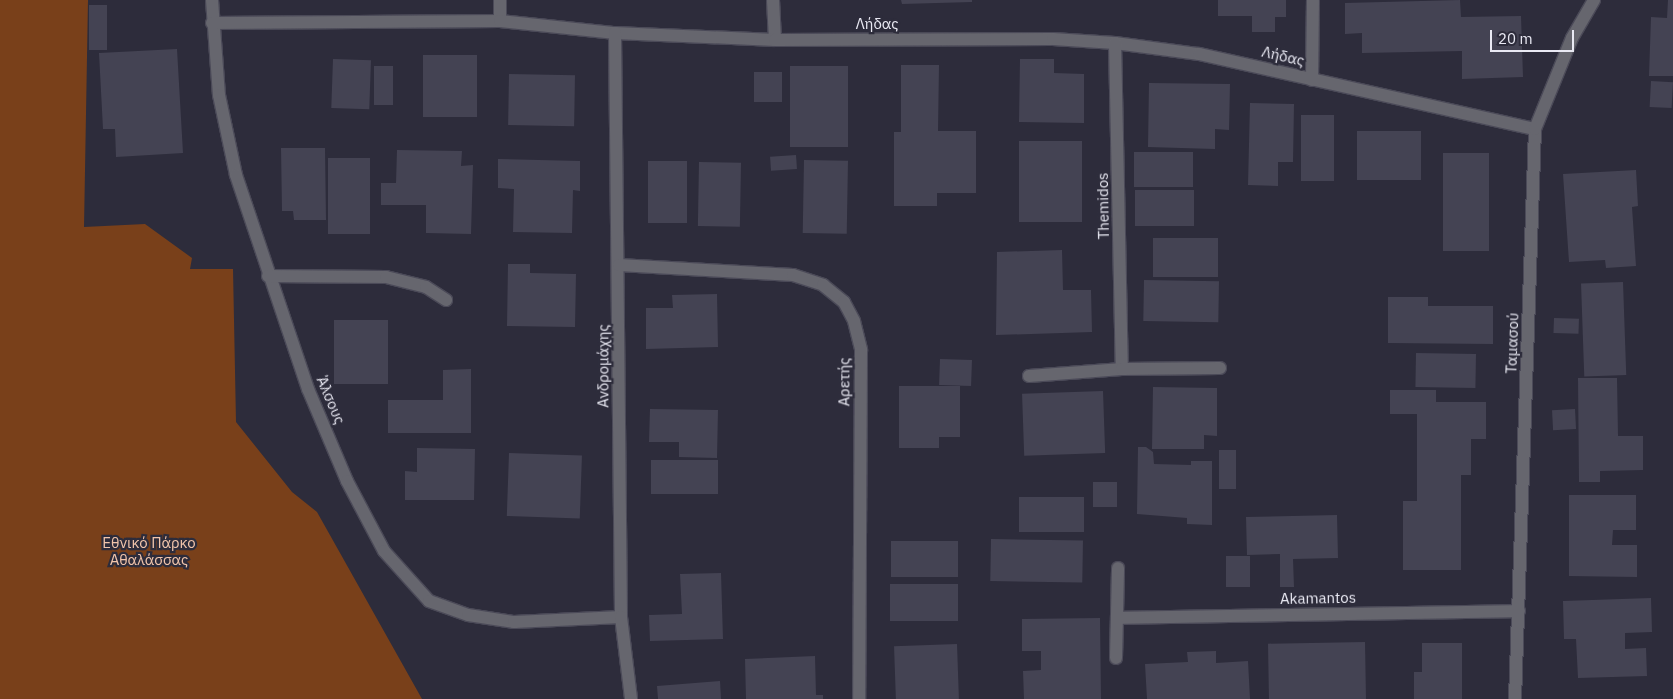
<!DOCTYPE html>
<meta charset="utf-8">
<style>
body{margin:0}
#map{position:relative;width:1673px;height:699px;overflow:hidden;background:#2d2c3b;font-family:"IBM Plex Sans",sans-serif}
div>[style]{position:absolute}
.green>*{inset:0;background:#79401a}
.building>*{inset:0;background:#444353;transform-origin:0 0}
.roads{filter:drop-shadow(1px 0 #4b4a58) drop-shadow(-1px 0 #4b4a58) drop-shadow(0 1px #4b4a58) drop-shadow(0 -1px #4b4a58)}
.minor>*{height:12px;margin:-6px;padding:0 6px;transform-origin:6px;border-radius:6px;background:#66666e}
span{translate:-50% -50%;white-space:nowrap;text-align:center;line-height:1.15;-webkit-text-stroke:4.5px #2d2c3b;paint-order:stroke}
.street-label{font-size:15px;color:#e9e9f3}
.park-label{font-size:15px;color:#f2c5ab}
.scale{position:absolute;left:1490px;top:30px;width:84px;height:22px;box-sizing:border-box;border:2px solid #e9e9f3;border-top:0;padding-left:6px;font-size:15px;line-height:18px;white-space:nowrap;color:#e9e9f3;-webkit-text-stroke:4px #2d2c3b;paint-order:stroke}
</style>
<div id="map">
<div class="green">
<div style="clip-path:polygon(0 0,88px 0,84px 227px,145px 224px,192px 258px,190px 269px,233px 269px,236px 422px,292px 492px,317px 512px,422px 699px,0 699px)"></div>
</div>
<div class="building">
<div style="clip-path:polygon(901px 0,972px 0,972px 2px,902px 4px)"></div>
<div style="clip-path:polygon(1218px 0,1286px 0,1286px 17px,1275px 17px,1275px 32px,1252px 32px,1252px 16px,1218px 16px)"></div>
<div style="clip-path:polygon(1460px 0,1461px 17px,1521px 16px,1523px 77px,1462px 79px,1462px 51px,1362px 53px,1362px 33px,1345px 34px,1345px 3px)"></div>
<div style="clip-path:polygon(1668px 0,1673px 0,1673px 76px,1649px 76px,1651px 17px,1667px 18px)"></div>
<div style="left:89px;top:5px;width:18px;height:45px"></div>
<div style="clip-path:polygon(177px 49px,183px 153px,116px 157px,115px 129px,103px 129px,99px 53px)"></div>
<div style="left:423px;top:55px;width:54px;height:62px"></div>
<div style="left:333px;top:59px;width:38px;height:49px;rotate:2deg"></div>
<div style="clip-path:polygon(1020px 59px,1054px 59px,1054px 73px,1084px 74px,1084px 123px,1019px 122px)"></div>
<div style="clip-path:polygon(901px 65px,939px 65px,938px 131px,976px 131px,976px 193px,937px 193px,937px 206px,894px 206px,894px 132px,901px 132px)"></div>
<div style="left:374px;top:66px;width:19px;height:39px"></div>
<div style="left:790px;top:66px;width:58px;height:81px"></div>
<div style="left:754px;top:72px;width:28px;height:30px"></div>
<div style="left:509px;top:74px;width:66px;height:51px;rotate:1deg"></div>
<div style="left:1651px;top:81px;width:22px;height:26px;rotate:3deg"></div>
<div style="clip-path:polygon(1149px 83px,1230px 84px,1229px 130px,1215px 129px,1215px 149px,1148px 147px)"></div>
<div style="clip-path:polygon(1250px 103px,1294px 104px,1293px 162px,1278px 162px,1278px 186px,1248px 185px)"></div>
<div style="left:1301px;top:115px;width:33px;height:66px"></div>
<div style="left:1357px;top:131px;width:64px;height:49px"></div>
<div style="left:1019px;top:141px;width:63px;height:81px"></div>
<div style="clip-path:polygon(281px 148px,325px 148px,326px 220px,294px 220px,293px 211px,282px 211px)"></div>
<div style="clip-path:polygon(397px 150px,462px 151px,461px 166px,473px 165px,471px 234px,426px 233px,426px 205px,381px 205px,381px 183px,396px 183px)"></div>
<div style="left:1134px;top:152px;width:59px;height:35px"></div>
<div style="left:1443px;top:153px;width:46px;height:98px"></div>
<div style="left:796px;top:155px;width:14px;height:26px;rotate:86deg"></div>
<div style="left:328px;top:158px;width:42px;height:76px"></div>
<div style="clip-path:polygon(498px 159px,580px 161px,580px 191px,573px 190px,572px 233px,513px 232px,514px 189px,498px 188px)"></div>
<div style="left:804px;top:160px;width:44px;height:73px;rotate:1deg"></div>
<div style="left:648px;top:161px;width:39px;height:62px"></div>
<div style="left:699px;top:162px;width:42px;height:64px;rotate:1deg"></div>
<div style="clip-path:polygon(1636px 170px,1638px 206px,1632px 207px,1636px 266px,1606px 268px,1605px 260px,1569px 262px,1563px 174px)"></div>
<div style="left:1135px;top:190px;width:59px;height:36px"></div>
<div style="left:1153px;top:238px;width:65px;height:39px"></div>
<div style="clip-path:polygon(1062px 250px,1063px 290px,1091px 290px,1092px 332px,996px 335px,997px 252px)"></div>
<div style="clip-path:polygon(508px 264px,530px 264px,530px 273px,576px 274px,575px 327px,507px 326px)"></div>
<div style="left:1144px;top:280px;width:75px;height:41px;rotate:1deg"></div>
<div style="left:1623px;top:282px;width:93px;height:42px;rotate:88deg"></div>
<div style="clip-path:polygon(717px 294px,718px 347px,646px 349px,646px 308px,673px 308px,672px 295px)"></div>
<div style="clip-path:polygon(1388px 297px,1428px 297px,1428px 306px,1493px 306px,1493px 344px,1388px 343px)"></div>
<div style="left:1554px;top:318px;width:25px;height:15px;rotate:2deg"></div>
<div style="left:334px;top:320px;width:54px;height:64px"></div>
<div style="left:1416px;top:353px;width:60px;height:34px;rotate:1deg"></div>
<div style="left:940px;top:359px;width:32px;height:26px;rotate:2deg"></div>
<div style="clip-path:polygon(471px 369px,471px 433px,388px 433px,388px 400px,443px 400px,443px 370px)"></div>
<div style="clip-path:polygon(1578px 378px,1617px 378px,1618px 436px,1643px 436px,1643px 470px,1600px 471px,1600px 482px,1579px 482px)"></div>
<div style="clip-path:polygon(899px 386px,960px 386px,960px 437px,939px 437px,939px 448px,899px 448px)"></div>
<div style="clip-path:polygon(1153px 387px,1217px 388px,1217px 436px,1204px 435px,1204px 449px,1152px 449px)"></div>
<div style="clip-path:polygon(1390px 390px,1436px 390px,1436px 402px,1486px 402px,1486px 439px,1471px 439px,1471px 475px,1461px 475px,1461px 570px,1403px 570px,1403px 501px,1417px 501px,1417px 414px,1390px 414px)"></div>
<div style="left:1103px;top:391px;width:62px;height:81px;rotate:88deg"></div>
<div style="clip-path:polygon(650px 409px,718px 410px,717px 458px,679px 457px,679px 442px,649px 442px)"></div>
<div style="left:1575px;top:409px;width:20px;height:23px;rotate:87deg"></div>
<div style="clip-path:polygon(1138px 447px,1146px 447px,1153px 452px,1154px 464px,1191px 465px,1191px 461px,1212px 461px,1212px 525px,1187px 524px,1187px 518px,1137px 514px)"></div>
<div style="clip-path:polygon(417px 448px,475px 449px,474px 500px,405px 500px,405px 471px,417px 472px)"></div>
<div style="left:1219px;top:450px;width:17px;height:39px"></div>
<div style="left:509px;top:453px;width:73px;height:63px;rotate:2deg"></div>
<div style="left:651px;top:460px;width:67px;height:34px"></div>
<div style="left:1093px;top:482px;width:24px;height:25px"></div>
<div style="clip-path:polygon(1569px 495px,1636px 495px,1636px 530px,1613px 530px,1612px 545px,1637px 545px,1637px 577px,1569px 576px)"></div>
<div style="left:1019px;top:497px;width:65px;height:35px"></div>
<div style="clip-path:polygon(1337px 515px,1338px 558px,1293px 559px,1294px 587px,1280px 587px,1280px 554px,1247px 555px,1246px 517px)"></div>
<div style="left:991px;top:539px;width:92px;height:42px;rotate:1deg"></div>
<div style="left:891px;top:541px;width:67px;height:36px"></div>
<div style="left:1250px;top:556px;width:31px;height:24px;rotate:90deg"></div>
<div style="clip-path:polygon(721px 573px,723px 639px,650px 641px,649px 615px,682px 614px,680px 574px)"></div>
<div style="left:890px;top:584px;width:68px;height:37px"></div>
<div style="clip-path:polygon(1651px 598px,1652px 632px,1625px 633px,1625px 649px,1646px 648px,1647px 676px,1578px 678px,1576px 639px,1564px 639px,1563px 601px)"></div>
<div style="clip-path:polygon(1100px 618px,1101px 699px,1024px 699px,1023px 671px,1041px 670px,1041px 651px,1022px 651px,1022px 619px)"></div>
<div style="left:1365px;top:642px;width:57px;height:97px;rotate:89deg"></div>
<div style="clip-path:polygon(1422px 643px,1462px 643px,1462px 699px,1414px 699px,1414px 672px,1422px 672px)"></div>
<div style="left:957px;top:644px;width:55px;height:63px;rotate:88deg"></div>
<div style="clip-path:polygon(1216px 651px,1216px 663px,1248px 661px,1250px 699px,1147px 699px,1145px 664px,1188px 662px,1187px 652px)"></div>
<div style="clip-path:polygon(815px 656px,816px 695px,823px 695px,823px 699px,746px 699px,745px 659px)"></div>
<div style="clip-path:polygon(720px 681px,721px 699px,658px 699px,657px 686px)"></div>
</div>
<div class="roads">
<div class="minor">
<div style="left:212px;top:0;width:95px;rotate:85.8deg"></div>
<div style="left:219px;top:95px;width:82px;rotate:78deg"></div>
<div style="left:236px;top:175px;width:226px;rotate:71.4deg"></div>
<div style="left:308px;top:389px;width:100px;rotate:67deg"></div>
<div style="left:347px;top:481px;width:79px;rotate:62.1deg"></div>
<div style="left:384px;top:551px;width:67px;rotate:48deg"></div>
<div style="left:429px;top:601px;width:41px;rotate:19.7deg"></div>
<div style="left:468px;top:615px;width:47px;rotate:8.7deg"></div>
<div style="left:514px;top:622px;width:107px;rotate:-2.7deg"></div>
<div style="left:773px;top:0;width:40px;rotate:87.1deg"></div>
<div style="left:500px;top:21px;width:21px;rotate:-90deg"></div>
<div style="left:212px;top:23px;width:288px;rotate:-0.4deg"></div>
<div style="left:500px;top:21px;width:116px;rotate:6deg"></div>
<div style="left:615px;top:33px;width:160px;rotate:2.5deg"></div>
<div style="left:775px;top:40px;width:278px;rotate:-0.2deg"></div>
<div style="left:1053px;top:39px;width:62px;rotate:3.7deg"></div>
<div style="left:1115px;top:43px;width:85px;rotate:7.5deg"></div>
<div style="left:1199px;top:54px;width:344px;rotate:12.6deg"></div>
<div style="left:615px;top:33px;width:584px;rotate:89.41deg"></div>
<div style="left:621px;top:617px;width:83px;rotate:83deg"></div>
<div style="left:1115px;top:43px;width:326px;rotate:88.8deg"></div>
<div style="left:1312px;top:80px;width:80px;rotate:-89.3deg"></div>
<div style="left:619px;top:265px;width:174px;rotate:3.3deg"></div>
<div style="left:793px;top:275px;width:32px;rotate:18deg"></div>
<div style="left:823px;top:285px;width:27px;rotate:39deg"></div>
<div style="left:844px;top:302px;width:21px;rotate:62deg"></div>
<div style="left:854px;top:321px;width:30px;rotate:76deg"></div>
<div style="left:861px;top:350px;width:349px;rotate:90.3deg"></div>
<div style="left:268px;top:276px;width:118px;rotate:0.5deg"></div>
<div style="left:386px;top:277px;width:41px;rotate:14deg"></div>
<div style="left:426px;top:287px;width:24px;rotate:33deg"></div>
<div style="left:1029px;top:376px;width:93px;rotate:-4.3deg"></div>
<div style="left:1122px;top:369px;width:98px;rotate:-0.6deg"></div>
<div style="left:1117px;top:618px;width:402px;rotate:-1deg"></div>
<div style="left:1116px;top:658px;width:90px;rotate:-88.7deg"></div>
<div style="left:1515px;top:699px;width:570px;rotate:-87.99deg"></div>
<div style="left:1535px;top:129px;width:98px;rotate:-67.9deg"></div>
<div style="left:1572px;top:38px;width:44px;rotate:-59.9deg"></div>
</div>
</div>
<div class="street-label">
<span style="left:877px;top:24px">Λήδας</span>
<span style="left:1283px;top:56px;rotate:13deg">Λήδας</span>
<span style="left:1103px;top:206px;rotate:-91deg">Themidos</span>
<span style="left:1512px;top:343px;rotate:-88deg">Ταμασού</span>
<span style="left:603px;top:366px;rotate:-90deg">Ανδρομάχης</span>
<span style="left:844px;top:382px;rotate:-90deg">Αρετής</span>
<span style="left:331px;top:400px;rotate:67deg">Άλσους</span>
<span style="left:1318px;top:598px;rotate:-1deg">Akamantos</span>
</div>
<div class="park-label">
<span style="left:149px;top:551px">Εθνικό Πάρκο<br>Αθαλάσσας</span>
</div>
<div class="scale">20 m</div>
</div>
